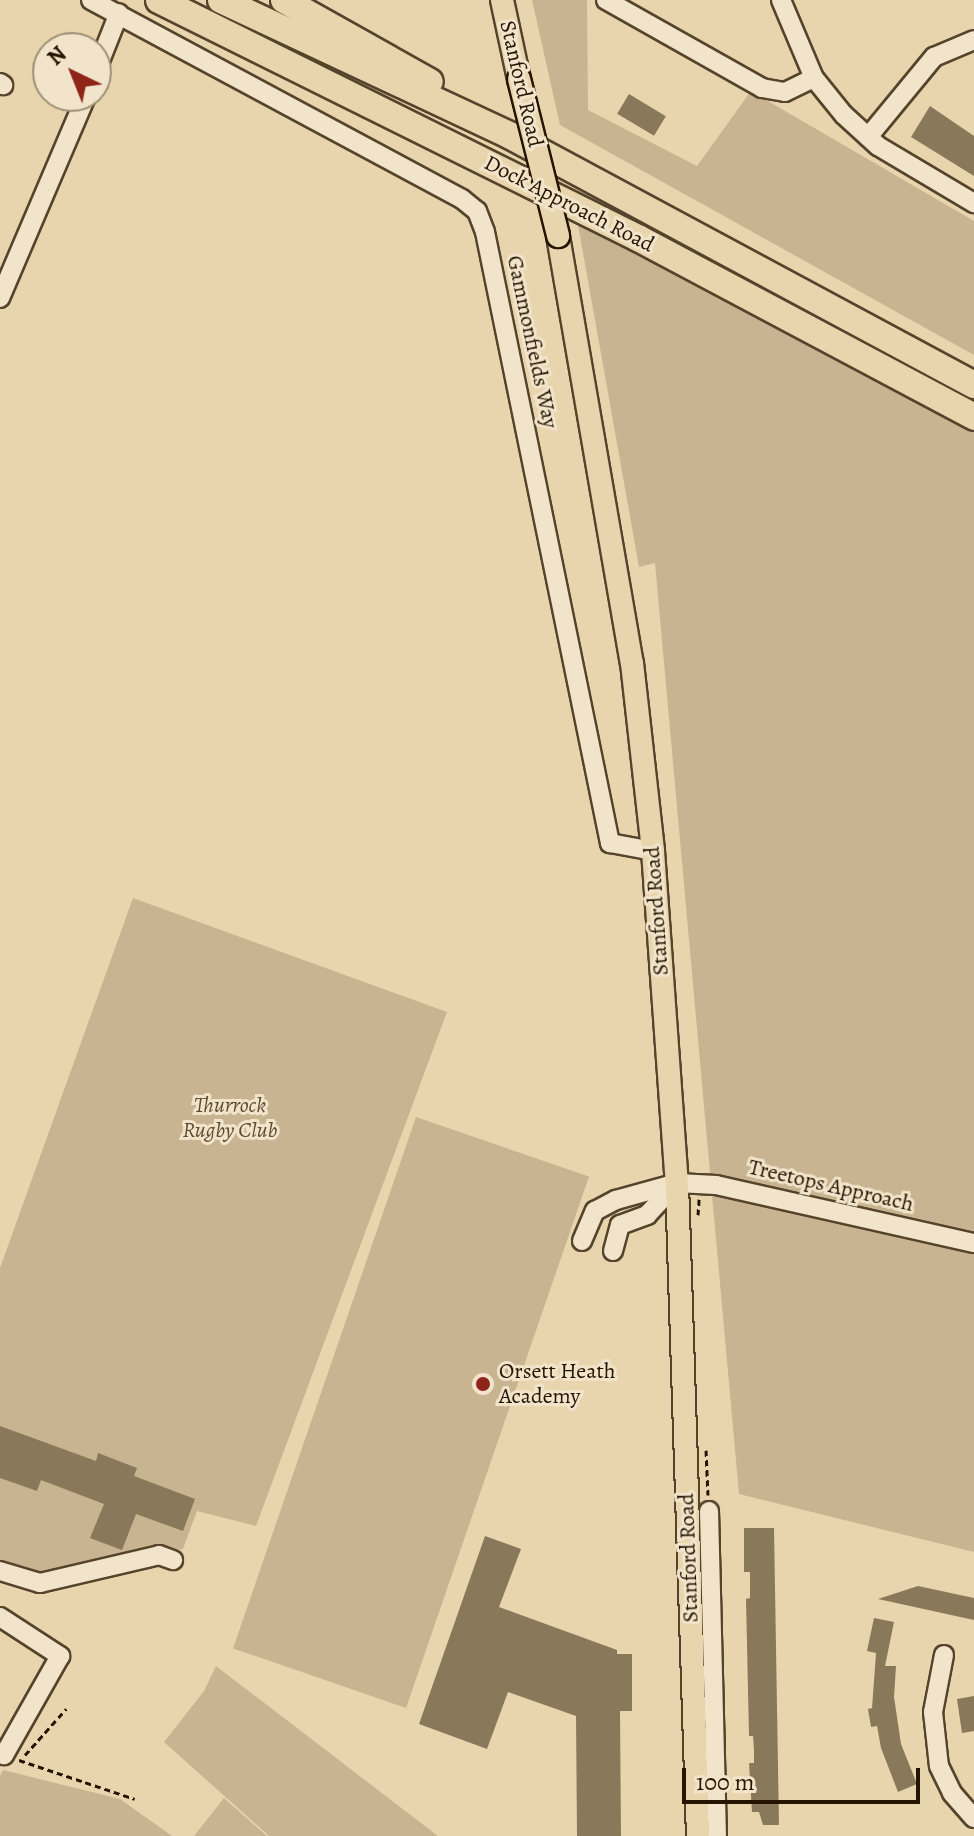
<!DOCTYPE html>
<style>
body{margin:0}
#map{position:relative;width:974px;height:1836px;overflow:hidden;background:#e9d5ad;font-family:Alegreya,serif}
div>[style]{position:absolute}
.green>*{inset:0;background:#c8b490;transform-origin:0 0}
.building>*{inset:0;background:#8a785a;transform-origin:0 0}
.path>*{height:3px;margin-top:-1.5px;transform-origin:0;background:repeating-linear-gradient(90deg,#241400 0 6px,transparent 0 10px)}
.roads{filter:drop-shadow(2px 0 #55442b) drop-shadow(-2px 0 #55442b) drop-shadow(0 2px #55442b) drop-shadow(0 -2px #55442b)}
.minor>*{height:18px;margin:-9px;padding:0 9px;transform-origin:9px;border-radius:9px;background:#f1e4ca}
.major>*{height:22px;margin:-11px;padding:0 11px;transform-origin:11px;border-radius:11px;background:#e9d5ad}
.highway>*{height:26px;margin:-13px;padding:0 13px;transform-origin:13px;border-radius:13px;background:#e9d5ad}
.bridges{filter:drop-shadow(2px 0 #241400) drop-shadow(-2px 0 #241400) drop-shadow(0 2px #241400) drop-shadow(0 -2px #241400)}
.major-bridge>*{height:22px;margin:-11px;padding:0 11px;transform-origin:11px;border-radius:11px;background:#e9d5ad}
.dots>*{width:22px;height:22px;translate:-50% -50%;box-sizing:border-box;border:4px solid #f1e4ca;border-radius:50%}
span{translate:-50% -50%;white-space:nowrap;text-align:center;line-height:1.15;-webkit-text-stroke:6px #f1e4ca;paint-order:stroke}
.street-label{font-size:22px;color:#241400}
.park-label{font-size:22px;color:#5d4c32;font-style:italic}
.poi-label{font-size:22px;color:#241400}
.left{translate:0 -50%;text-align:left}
.north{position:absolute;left:32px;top:32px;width:80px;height:80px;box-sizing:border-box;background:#f1e4ca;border:2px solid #9f9179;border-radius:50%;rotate:317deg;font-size:22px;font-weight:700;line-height:32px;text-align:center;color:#241400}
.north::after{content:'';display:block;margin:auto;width:28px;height:36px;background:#8f2418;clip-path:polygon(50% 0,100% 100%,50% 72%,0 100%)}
.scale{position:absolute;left:682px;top:1768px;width:238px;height:36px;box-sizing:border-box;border:4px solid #241400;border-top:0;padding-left:10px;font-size:24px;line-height:28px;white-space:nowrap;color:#241400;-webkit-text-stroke:6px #f1e4ca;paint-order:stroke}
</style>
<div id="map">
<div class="green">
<div style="clip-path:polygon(532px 0,587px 0,588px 110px,697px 166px,751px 91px,974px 221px,974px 355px,560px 125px)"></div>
<div style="clip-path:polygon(577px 219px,974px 431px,974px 1552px,739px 1494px,655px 563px,639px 567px)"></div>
<div style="clip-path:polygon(133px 898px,447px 1012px,256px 1526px,197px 1511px,183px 1549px,53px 1572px,23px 1571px,0 1560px,0 1268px)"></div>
<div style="left:416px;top:1117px;width:183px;height:562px;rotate:19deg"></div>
<div style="clip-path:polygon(216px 1666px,438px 1836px,269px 1836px,164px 1742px,204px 1691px)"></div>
<div style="clip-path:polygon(3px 1770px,120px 1799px,172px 1836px,0 1836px,0 1776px)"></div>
<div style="clip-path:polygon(224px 1798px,267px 1836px,194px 1836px)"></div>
</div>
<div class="building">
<div style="left:629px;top:94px;width:43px;height:23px;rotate:31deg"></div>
<div style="clip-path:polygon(930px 106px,974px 136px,974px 176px,911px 137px)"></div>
<div style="clip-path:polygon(0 1426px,96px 1461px,98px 1453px,137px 1468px,134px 1476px,195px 1499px,183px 1531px,136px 1514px,122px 1550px,90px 1538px,104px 1504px,41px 1480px,37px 1491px,0 1478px)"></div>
<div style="clip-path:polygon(744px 1528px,774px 1528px,779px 1825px,763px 1825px,759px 1812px,752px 1812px,749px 1763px,754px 1763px,754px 1750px,753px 1736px,749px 1736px,746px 1599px,750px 1598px,750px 1572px,744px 1572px)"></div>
<div style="clip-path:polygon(485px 1536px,521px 1549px,499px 1607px,617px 1650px,617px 1654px,632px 1654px,632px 1711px,620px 1711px,621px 1836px,577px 1836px,576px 1716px,508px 1692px,487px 1749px,419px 1724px)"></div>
<div style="clip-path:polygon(918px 1586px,974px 1598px,974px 1620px,878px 1599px)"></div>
<div style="clip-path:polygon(874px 1618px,894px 1622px,885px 1666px,896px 1666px,894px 1697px,901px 1744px,917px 1784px,898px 1792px,881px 1748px,877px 1726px,871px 1727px,868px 1709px,872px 1708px,876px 1653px,867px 1651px)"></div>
<div style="clip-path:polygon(974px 1696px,974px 1731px,962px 1733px,957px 1699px)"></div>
</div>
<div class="path">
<div style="left:698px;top:1215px;width:16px;rotate:-86deg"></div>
<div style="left:706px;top:1450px;width:45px;rotate:87.5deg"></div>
<div style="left:25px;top:1755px;width:62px;rotate:-48.3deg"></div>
<div style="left:19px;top:1760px;width:122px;rotate:18.6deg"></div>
</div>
<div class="roads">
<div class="minor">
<div style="left:91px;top:0;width:421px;rotate:28.2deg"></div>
<div style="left:462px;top:199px;width:19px;rotate:39deg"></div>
<div style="left:477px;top:211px;width:22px;rotate:69deg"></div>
<div style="left:485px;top:232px;width:624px;rotate:78.44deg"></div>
<div style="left:610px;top:843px;width:44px;rotate:10.5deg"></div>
<div style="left:606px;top:0;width:179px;rotate:29.4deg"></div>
<div style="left:762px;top:88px;width:23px;rotate:10deg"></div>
<div style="left:785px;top:92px;width:32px;rotate:-26deg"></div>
<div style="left:781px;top:0;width:85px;rotate:67.1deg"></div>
<div style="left:814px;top:78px;width:48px;rotate:51deg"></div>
<div style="left:844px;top:115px;width:46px;rotate:42.4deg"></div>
<div style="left:878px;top:146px;width:112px;rotate:30.7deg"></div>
<div style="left:96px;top:71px;width:62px;rotate:-68.4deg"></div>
<div style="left:0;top:83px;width:4px;rotate:34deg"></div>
<div style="left:868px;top:137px;width:104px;rotate:-50.5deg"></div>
<div style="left:934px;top:57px;width:43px;rotate:-23deg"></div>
<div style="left:0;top:298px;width:220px;rotate:-66.9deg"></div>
<div style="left:582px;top:1241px;width:33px;rotate:-67deg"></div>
<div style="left:595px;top:1211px;width:24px;rotate:-28deg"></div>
<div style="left:616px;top:1200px;width:63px;rotate:-15.6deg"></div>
<div style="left:677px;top:1183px;width:39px;rotate:3deg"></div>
<div style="left:716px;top:1185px;width:264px;rotate:12.7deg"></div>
<div style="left:613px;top:1251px;width:27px;rotate:-75deg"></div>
<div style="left:620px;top:1225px;width:29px;rotate:-20deg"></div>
<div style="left:647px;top:1215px;width:41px;rotate:-47deg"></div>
<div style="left:709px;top:1511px;width:325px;rotate:88.6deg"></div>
<div style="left:0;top:1571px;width:42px;rotate:16.7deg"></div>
<div style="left:40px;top:1583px;width:122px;rotate:-13.2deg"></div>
<div style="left:159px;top:1555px;width:15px;rotate:20deg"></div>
<div style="left:0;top:1617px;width:72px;rotate:33deg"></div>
<div style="left:60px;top:1656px;width:114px;rotate:119.5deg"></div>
<div style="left:4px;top:1755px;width:4px;rotate:-153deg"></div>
<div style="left:944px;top:1655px;width:58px;rotate:100.9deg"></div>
<div style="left:933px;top:1712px;width:54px;rotate:83.7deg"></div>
<div style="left:939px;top:1766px;width:30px;rotate:64deg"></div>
<div style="left:952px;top:1793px;width:33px;rotate:49deg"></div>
</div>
<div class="major">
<div style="left:502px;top:0;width:81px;rotate:77.9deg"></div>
<div style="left:558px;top:236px;width:433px;rotate:80.2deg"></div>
<div style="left:632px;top:663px;width:189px;rotate:83.6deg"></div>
<div style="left:653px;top:851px;width:333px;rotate:85.9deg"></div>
<div style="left:677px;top:1183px;width:653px;rotate:88.16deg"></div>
</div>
<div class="highway">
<div style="left:159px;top:0;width:535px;rotate:26.42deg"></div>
<div style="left:638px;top:238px;width:381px;rotate:28deg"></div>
<div style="left:221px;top:0;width:318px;rotate:25.1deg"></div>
<div style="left:509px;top:135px;width:528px;rotate:28.26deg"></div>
<div style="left:284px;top:0;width:167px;rotate:29.3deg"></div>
</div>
</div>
<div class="bridges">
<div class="major-bridge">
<div style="left:519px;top:79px;width:162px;rotate:76deg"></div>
</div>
</div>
<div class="dots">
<div style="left:483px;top:1384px;background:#8f2418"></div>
</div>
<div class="street-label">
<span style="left:521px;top:84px;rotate:77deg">Stanford Road</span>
<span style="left:569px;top:204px;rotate:27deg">Dock Approach Road</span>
<span style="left:532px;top:342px;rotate:78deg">Gammonfields Way</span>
<span style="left:657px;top:911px;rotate:-94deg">Stanford Road</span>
<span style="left:831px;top:1186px;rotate:13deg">Treetops Approach</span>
<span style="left:689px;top:1558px;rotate:-92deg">Stanford Road</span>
</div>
<div class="park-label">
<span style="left:230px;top:1118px">Thurrock<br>Rugby Club</span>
</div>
<div class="poi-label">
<span class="left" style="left:499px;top:1384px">Orsett Heath<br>Academy</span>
</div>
<div class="north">N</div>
<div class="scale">100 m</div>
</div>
